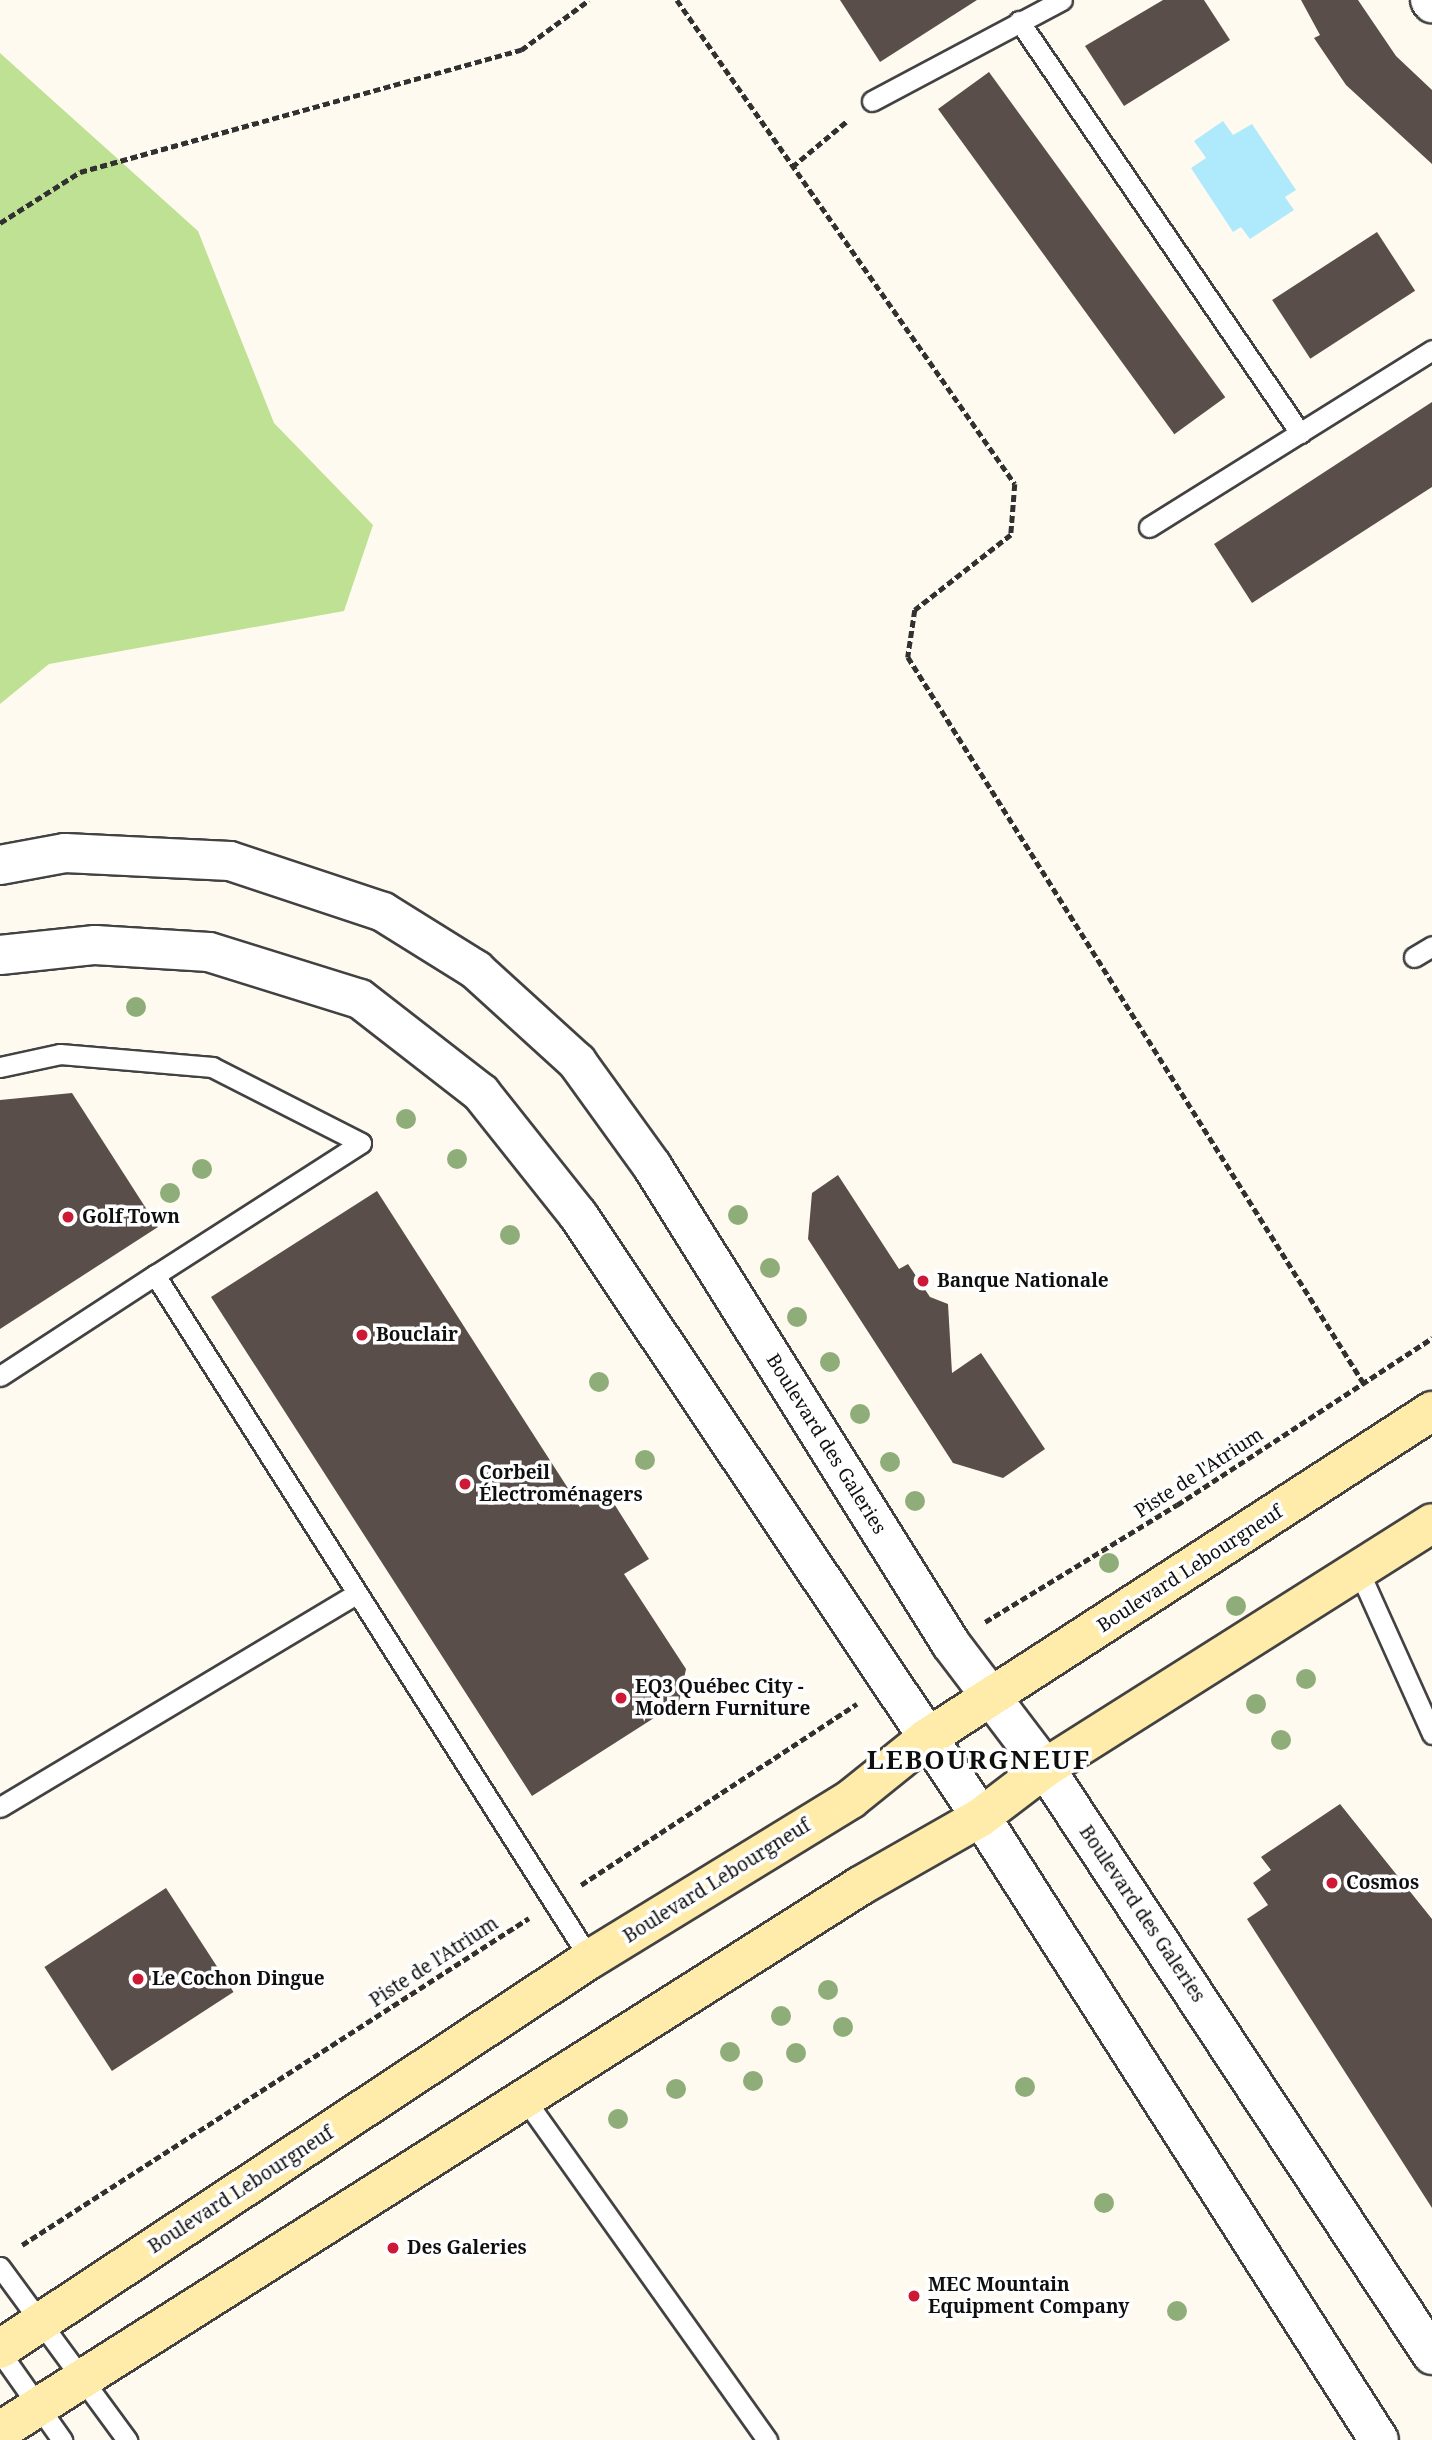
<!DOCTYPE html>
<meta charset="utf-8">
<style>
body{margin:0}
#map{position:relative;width:1432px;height:2440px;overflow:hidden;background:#fffaf0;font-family:"Noto Serif",serif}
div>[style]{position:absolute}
.forest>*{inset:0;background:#bfe193}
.water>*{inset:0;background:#afe9fc}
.building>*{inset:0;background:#594e4a;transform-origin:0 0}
.path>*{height:4.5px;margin-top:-2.25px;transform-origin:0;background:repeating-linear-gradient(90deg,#313131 0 7px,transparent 0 10.5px)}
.roads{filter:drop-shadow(2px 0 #424242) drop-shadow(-2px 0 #424242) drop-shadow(0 2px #424242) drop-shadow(0 -2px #424242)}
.service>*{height:19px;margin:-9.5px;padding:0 9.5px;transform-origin:9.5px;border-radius:9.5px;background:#fff}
.minor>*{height:38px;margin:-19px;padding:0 19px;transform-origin:19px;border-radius:19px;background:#fff}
.tertiary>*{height:38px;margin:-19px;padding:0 19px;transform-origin:19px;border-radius:19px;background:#fff}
.secondary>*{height:38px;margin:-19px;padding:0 19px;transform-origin:19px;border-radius:19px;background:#ffecab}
.trees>*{width:20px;height:20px;margin:-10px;border-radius:50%;background:#8fad79}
.dots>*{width:19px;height:19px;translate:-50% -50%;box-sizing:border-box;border:4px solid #fff;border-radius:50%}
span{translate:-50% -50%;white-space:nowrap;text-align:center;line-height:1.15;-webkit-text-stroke:7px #fff;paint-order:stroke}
.poi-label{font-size:19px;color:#0f0f0f;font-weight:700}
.left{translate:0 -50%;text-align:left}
.street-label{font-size:19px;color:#0f0f0f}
.district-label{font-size:26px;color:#0f0f0f;font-weight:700;letter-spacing:2px}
</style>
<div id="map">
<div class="forest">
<div style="clip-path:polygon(0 53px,198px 231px,274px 423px,373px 525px,344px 611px,49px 664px,0 704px)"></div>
</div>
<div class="water">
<div style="clip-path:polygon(1223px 121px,1233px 135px,1252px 124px,1296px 190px,1285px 197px,1294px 210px,1250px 239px,1241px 227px,1233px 232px,1191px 168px,1206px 158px,1194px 141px)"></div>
</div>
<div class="building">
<div style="clip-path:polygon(840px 0,977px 0,880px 62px)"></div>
<div style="clip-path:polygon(1163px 0,1204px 0,1230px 40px,1124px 106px,1085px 46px)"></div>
<div style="clip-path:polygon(1301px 0,1358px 0,1396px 56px,1432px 90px,1432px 164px,1346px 85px,1314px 38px,1320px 35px)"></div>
<div style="left:989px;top:72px;width:402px;height:63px;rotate:54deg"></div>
<div style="left:1377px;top:232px;width:70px;height:125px;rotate:57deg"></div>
<div style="clip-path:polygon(1432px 402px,1432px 487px,1252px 603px,1214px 544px)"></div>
<div style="clip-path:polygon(72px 1093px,158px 1227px,0 1329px,0 1100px)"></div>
<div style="clip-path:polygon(838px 1175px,899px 1269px,908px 1264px,930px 1297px,948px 1304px,952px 1373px,981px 1353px,1045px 1449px,1003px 1478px,953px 1463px,808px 1239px,812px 1193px)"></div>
<div style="clip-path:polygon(377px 1191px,580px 1507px,606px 1491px,649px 1559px,624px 1574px,686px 1669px,679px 1702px,532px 1796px,211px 1297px)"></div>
<div style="clip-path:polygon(1340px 1804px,1432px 1919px,1432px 2208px,1247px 1919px,1268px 1905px,1253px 1883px,1271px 1870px,1261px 1857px)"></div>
<div style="left:166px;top:1888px;width:124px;height:145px;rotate:57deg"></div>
</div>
<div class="path">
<div style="left:677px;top:0;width:590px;rotate:55.07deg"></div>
<div style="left:1015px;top:484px;width:51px;rotate:94.5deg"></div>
<div style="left:1011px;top:535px;width:122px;rotate:142deg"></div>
<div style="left:915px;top:610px;width:48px;rotate:98.5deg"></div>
<div style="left:908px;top:657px;width:856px;rotate:57.89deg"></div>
<div style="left:792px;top:167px;width:72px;rotate:-39.9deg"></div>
<div style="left:0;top:223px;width:95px;rotate:-32.5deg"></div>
<div style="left:80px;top:172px;width:458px;rotate:-15.5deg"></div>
<div style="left:521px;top:50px;width:84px;rotate:-36.3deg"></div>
<div style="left:985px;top:1622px;width:225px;rotate:-31.4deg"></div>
<div style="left:1177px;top:1505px;width:305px;rotate:-33.2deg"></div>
<div style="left:581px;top:1885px;width:330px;rotate:-33.3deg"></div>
<div style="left:22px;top:2245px;width:603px;rotate:-32.82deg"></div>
</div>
<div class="roads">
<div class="service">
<div style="left:1019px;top:21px;width:499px;rotate:55.7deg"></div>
<div style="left:872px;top:101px;width:215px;rotate:-28deg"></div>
<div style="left:1149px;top:527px;width:334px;rotate:-32deg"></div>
<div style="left:1414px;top:957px;width:21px;rotate:-31deg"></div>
<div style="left:0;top:1067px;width:61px;rotate:-12.2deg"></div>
<div style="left:60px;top:1054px;width:153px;rotate:4.9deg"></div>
<div style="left:212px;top:1067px;width:167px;rotate:27deg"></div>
<div style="left:361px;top:1143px;width:245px;rotate:147.3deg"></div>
<div style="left:0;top:1376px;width:185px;rotate:-33.1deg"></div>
<div style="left:155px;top:1275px;width:811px;rotate:57.55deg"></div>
<div style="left:1358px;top:1569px;width:181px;rotate:65.8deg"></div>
<div style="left:0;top:1807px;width:416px;rotate:-30.9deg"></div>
<div style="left:524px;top:2098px;width:420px;rotate:54.6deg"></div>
<div style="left:0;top:2267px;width:215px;rotate:53.7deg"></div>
<div style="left:0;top:2352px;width:108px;rotate:54.8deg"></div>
</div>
<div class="minor">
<div style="left:1430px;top:0;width:4px;rotate:56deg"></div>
</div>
<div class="tertiary">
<div style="left:0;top:865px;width:66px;rotate:-10.5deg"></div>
<div style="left:65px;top:853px;width:165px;rotate:2.8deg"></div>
<div style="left:230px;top:861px;width:161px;rotate:18.4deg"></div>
<div style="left:383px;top:912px;width:110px;rotate:31.9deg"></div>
<div style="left:476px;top:970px;width:137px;rotate:42.3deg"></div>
<div style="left:577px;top:1062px;width:128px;rotate:54.2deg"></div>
<div style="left:652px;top:1166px;width:564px;rotate:57.97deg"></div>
<div style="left:951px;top:1644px;width:156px;rotate:52.8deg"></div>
<div style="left:1045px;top:1768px;width:703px;rotate:56.6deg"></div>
<div style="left:0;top:955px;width:96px;rotate:-6deg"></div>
<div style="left:95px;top:945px;width:114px;rotate:3.5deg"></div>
<div style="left:209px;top:952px;width:158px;rotate:17.3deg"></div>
<div style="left:360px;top:999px;width:153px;rotate:37.8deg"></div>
<div style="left:481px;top:1093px;width:156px;rotate:51.5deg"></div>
<div style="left:578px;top:1215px;width:724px;rotate:56.2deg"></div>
<div style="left:981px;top:1817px;width:739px;rotate:57.43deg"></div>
</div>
<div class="secondary">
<div style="left:0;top:2349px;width:707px;rotate:-33.47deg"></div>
<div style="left:590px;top:1959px;width:306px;rotate:-31.5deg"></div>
<div style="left:851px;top:1799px;width:97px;rotate:-38.8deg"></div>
<div style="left:927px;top:1738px;width:602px;rotate:-32.92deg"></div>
<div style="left:0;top:2431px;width:1018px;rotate:-32.36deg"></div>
<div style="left:860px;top:1886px;width:139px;rotate:-29.7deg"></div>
<div style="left:981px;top:1817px;width:81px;rotate:-37.4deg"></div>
<div style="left:1045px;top:1768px;width:458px;rotate:-32.3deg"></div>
</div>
</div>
<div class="trees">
<div style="left:136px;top:1007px"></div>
<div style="left:406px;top:1119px"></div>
<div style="left:457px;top:1159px"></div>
<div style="left:202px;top:1169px"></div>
<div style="left:170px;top:1193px"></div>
<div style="left:738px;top:1215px"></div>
<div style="left:510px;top:1235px"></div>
<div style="left:770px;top:1268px"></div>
<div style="left:797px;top:1317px"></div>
<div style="left:830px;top:1362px"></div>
<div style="left:599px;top:1382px"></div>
<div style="left:860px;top:1414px"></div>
<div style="left:645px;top:1460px"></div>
<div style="left:890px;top:1462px"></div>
<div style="left:915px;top:1501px"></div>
<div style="left:1109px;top:1563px"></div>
<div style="left:1236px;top:1606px"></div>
<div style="left:1306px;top:1679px"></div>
<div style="left:1256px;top:1704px"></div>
<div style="left:1281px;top:1740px"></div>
<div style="left:828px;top:1990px"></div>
<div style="left:781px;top:2016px"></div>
<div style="left:843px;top:2027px"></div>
<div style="left:730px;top:2052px"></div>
<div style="left:796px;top:2053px"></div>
<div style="left:753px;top:2081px"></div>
<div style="left:1025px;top:2087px"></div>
<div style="left:676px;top:2089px"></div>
<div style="left:618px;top:2119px"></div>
<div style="left:1104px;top:2203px"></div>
<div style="left:1177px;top:2311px"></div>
</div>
<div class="dots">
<div style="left:68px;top:1217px;background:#cd1836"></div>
<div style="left:923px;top:1281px;background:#cd1836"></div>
<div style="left:362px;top:1335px;background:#cd1836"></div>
<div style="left:465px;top:1484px;background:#cd1836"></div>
<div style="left:621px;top:1698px;background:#cd1836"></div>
<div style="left:1332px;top:1883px;background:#cd1836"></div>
<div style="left:138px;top:1979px;background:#cd1836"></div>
<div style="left:393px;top:2248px;background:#cd1836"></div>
<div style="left:914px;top:2296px;background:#cd1836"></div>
</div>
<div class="poi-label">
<span class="left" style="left:82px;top:1217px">Golf Town</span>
<span class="left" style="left:937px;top:1281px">Banque Nationale</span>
<span class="left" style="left:376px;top:1335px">Bouclair</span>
<span class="left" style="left:479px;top:1484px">Corbeil<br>Électroménagers</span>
<span class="left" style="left:635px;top:1698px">EQ3 Québec City -<br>Modern Furniture</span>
<span class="left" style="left:1346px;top:1883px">Cosmos</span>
<span class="left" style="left:152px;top:1979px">Le Cochon Dingue</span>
<span class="left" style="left:407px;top:2248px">Des Galeries</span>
<span class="left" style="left:928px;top:2296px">MEC Mountain<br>Equipment Company</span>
</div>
<div class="street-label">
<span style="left:826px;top:1444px;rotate:58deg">Boulevard des Galeries</span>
<span style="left:1199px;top:1473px;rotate:-33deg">Piste de l'Atrium</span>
<span style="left:1190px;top:1569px;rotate:-33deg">Boulevard Lebourgneuf</span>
<span style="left:717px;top:1881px;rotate:-32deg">Boulevard Lebourgneuf</span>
<span style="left:1142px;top:1914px;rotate:56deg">Boulevard des Galeries</span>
<span style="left:434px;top:1962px;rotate:-33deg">Piste de l'Atrium</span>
<span style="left:241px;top:2190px;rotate:-33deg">Boulevard Lebourgneuf</span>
</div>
<div class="district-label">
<span style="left:979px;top:1760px">LEBOURGNEUF</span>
</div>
</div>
